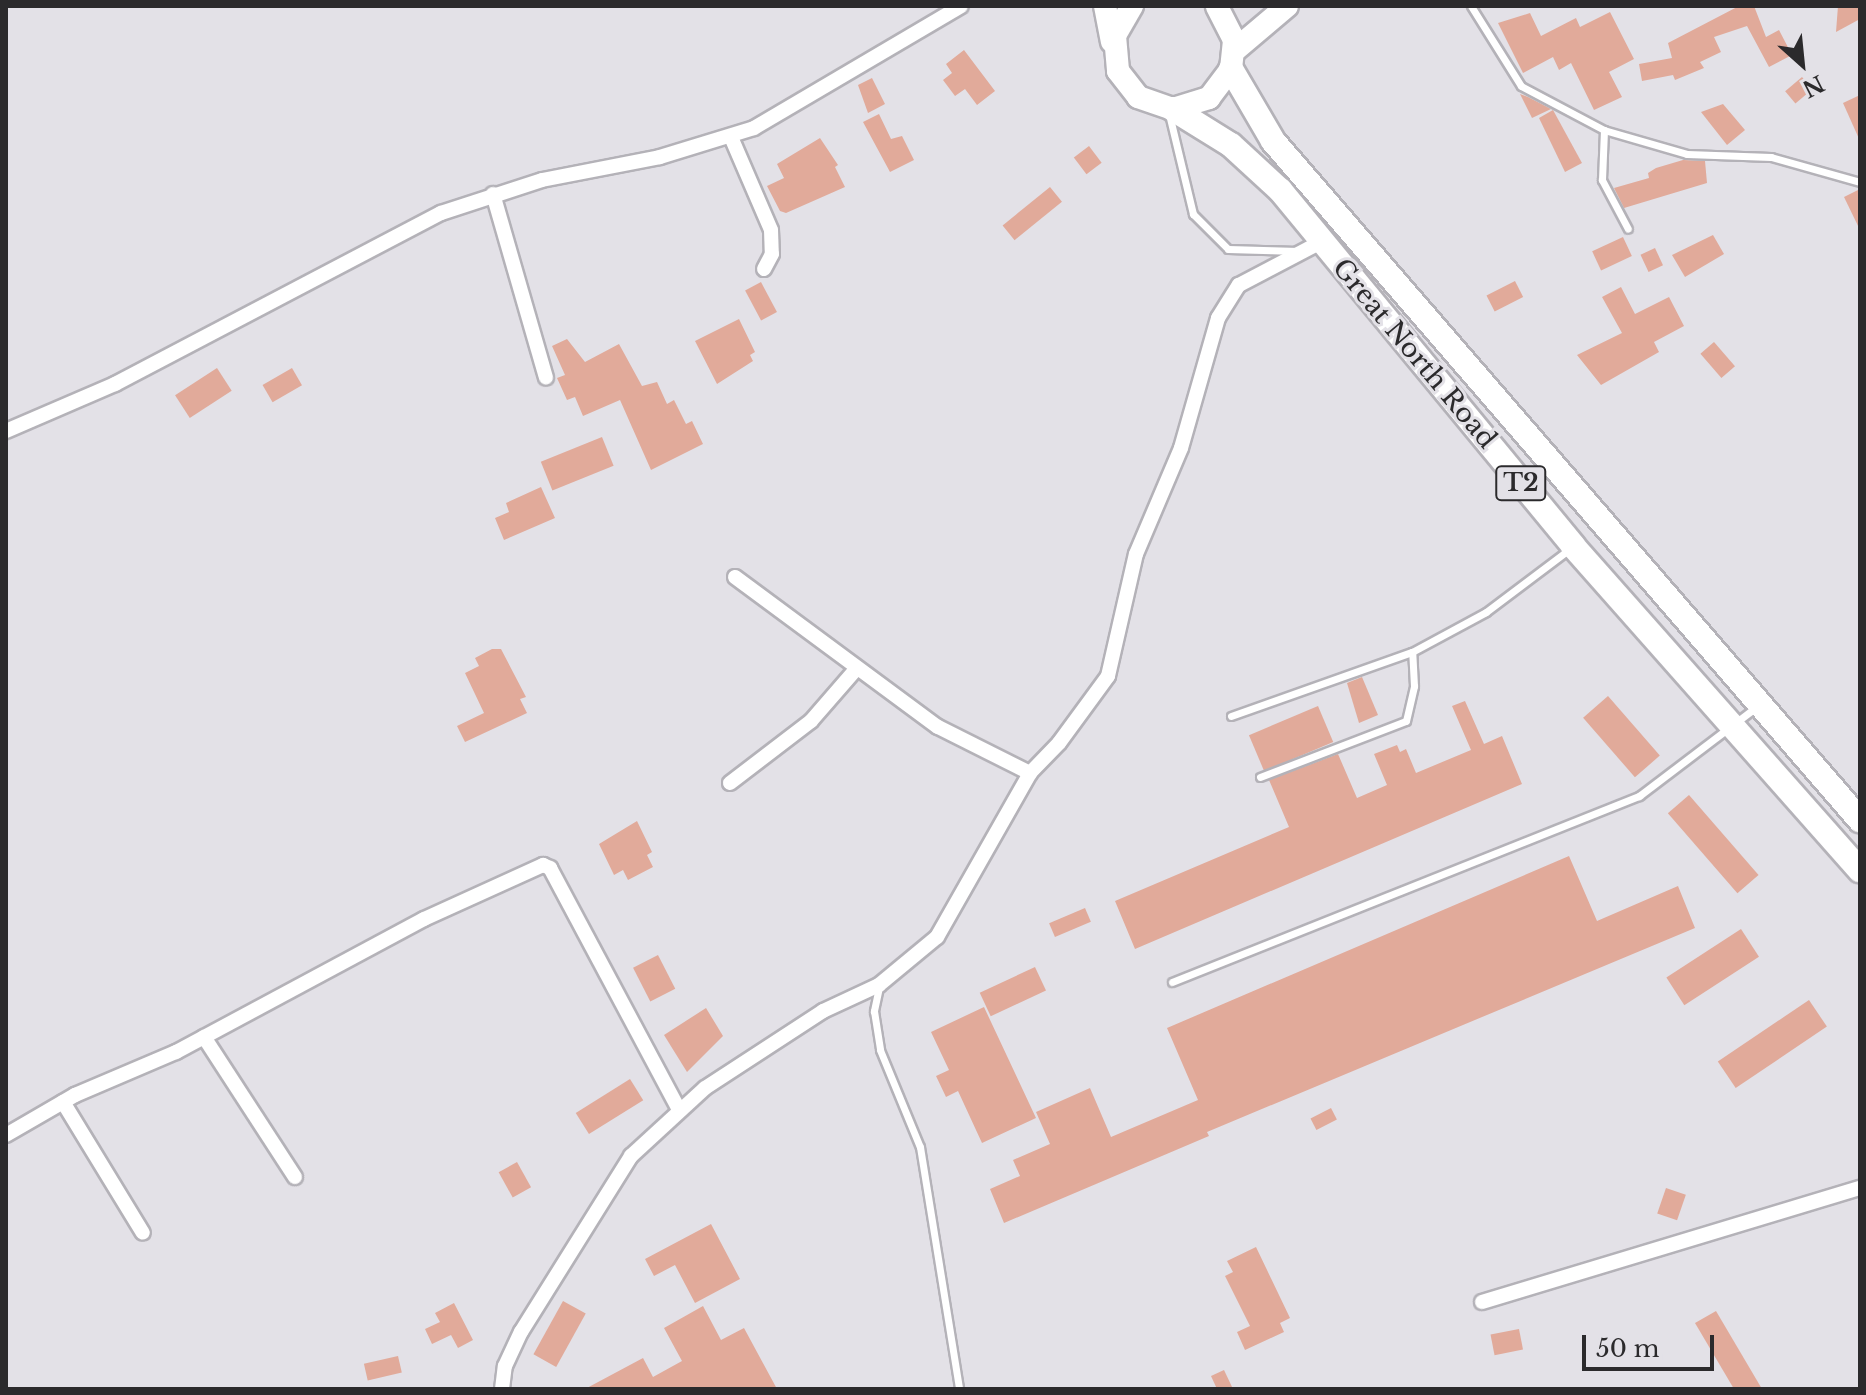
<!DOCTYPE html>
<style>
body{margin:0}
#map{position:relative;width:1866px;height:1395px;overflow:hidden;background:#e3e1e7;font-family:"Libre Baskerville",serif}
div>[style]{position:absolute}
.building>*{inset:0;background:#e1aa9a;transform-origin:0 0}
.roads{filter:drop-shadow(2px 0 #b4b2b8) drop-shadow(-2px 0 #b4b2b8) drop-shadow(0 2px #b4b2b8) drop-shadow(0 -2px #b4b2b8)}
.service>*{height:7px;margin:-3.5px;padding:0 3.5px;transform-origin:3.5px;border-radius:3.5px;background:#fff}
.minor>*{height:14px;margin:-7px;padding:0 7px;transform-origin:7px;border-radius:7px;background:#fff}
.primary>*{height:22px;margin:-11px;padding:0 11px;transform-origin:11px;border-radius:11px;background:#fff}
.trunk>*{height:24px;margin:-12px;padding:0 12px;transform-origin:12px;border-radius:12px;background:#fff}
span{translate:-50% -50%;white-space:nowrap;text-align:center;line-height:1.15;-webkit-text-stroke:6px #e3e1e7;paint-order:stroke}
.shield-label span{padding:2px 6px;background:#e3e1e7;border:2px solid;border-radius:6px;-webkit-text-stroke-width:0}
.shield-label{font-size:24px;color:#2b2a2c;font-weight:700}
.street-label{font-size:26px;color:#2b2a2c}
.frame{position:absolute;inset:0;border:8px solid #2b2a2c;pointer-events:none}
.north{position:absolute;left:1762px;top:24px;width:80px;height:80px;-webkit-text-stroke:6px #e3e1e7;paint-order:stroke;rotate:153deg;font-size:22px;font-weight:700;line-height:32px;text-align:center;color:#2b2a2c}
.north::after{content:'';display:block;margin:auto;width:28px;height:36px;background:#2b2a2c;clip-path:polygon(50% 0,100% 100%,50% 72%,0 100%)}
.scale{position:absolute;left:1582px;top:1335px;width:132px;height:36px;box-sizing:border-box;border:4px solid #2b2a2c;border-top:0;padding-left:10px;font-size:24px;line-height:28px;white-space:nowrap;color:#2b2a2c;-webkit-text-stroke:6px #e3e1e7;paint-order:stroke}
</style>
<div id="map">
<div class="building">
<div style="clip-path:polygon(1739px 6px,1754px 6px,1766px 37px,1779px 30px,1792px 55px,1769px 67px,1747px 26px,1714px 37px,1721px 52px,1700px 62px,1704px 68px,1675px 80px,1673px 75px,1642px 81px,1639px 64px,1672px 58px,1668px 43px)"></div>
<div style="clip-path:polygon(1838px 6px,1860px 6px,1860px 19px,1836px 32px)"></div>
<div style="clip-path:polygon(1610px 12px,1634px 59px,1609px 72px,1622px 97px,1594px 110px,1571px 63px,1559px 70px,1553px 57px,1523px 73px,1498px 23px,1530px 13px,1541px 36px,1576px 18px,1580px 27px)"></div>
<div style="clip-path:polygon(964px 50px,995px 91px,977px 105px,965px 89px,955px 96px,943px 80px,952px 73px,946px 64px)"></div>
<div style="left:1802px;top:77px;width:16px;height:22px;rotate:50deg"></div>
<div style="clip-path:polygon(872px 78px,885px 104px,868px 113px,858px 85px)"></div>
<div style="clip-path:polygon(1520px 94px,1528px 97px,1551px 109px,1532px 118px)"></div>
<div style="clip-path:polygon(1860px 95px,1860px 141px,1843px 103px)"></div>
<div style="clip-path:polygon(1723px 104px,1745px 130px,1727px 145px,1701px 112px)"></div>
<div style="clip-path:polygon(1553px 110px,1582px 163px,1565px 172px,1539px 118px)"></div>
<div style="clip-path:polygon(879px 114px,891px 139px,902px 136px,914px 160px,890px 172px,863px 122px)"></div>
<div style="clip-path:polygon(820px 138px,838px 165px,835px 167px,845px 187px,786px 213px,780px 211px,767px 186px,784px 178px,777px 164px)"></div>
<div style="left:1089px;top:146px;width:21px;height:19px;rotate:53deg"></div>
<div style="clip-path:polygon(1683px 160px,1705px 161px,1707px 183px,1624px 208px,1614px 188px,1649px 178px,1648px 173px,1656px 168px)"></div>
<div style="left:1050px;top:187px;width:19px;height:61px;rotate:51deg"></div>
<div style="clip-path:polygon(1860px 189px,1860px 230px,1844px 197px)"></div>
<div style="clip-path:polygon(1713px 235px,1724px 254px,1685px 277px,1672px 255px)"></div>
<div style="left:1623px;top:237px;width:21px;height:34px;rotate:65deg"></div>
<div style="left:1655px;top:248px;width:19px;height:16px;rotate:65deg"></div>
<div style="left:1515px;top:281px;width:18px;height:32px;rotate:63deg"></div>
<div style="left:761px;top:282px;width:34px;height:18px;rotate:62deg"></div>
<div style="clip-path:polygon(1621px 287px,1635px 314px,1669px 297px,1684px 326px,1654px 342px,1659px 352px,1601px 385px,1577px 355px,1622px 333px,1602px 297px)"></div>
<div style="clip-path:polygon(739px 319px,755px 352px,750px 355px,753px 361px,717px 384px,695px 341px)"></div>
<div style="clip-path:polygon(567px 339px,585px 362px,619px 344px,642px 386px,657px 382px,667px 404px,674px 400px,686px 424px,692px 421px,703px 444px,651px 470px,620px 400px,583px 416px,575px 397px,567px 400px,557px 378px,565px 375px,552px 346px)"></div>
<div style="left:1714px;top:342px;width:32px;height:18px;rotate:49deg"></div>
<div style="left:217px;top:368px;width:27px;height:50px;rotate:57deg"></div>
<div style="left:292px;top:368px;width:20px;height:34px;rotate:60deg"></div>
<div style="left:602px;top:437px;width:31px;height:66px;rotate:68deg"></div>
<div style="clip-path:polygon(541px 487px,555px 518px,504px 540px,495px 518px,509px 512px,506px 503px)"></div>
<div style="clip-path:polygon(492px 649px,501px 649px,526px 697px,520px 699px,527px 713px,465px 742px,457px 726px,484px 713px,465px 673px,479px 666px,475px 658px)"></div>
<div style="clip-path:polygon(1362px 677px,1378px 715px,1359px 723px,1347px 683px)"></div>
<div style="left:1608px;top:696px;width:79px;height:33px;rotate:49deg"></div>
<div style="clip-path:polygon(1465px 701px,1484px 744px,1502px 736px,1522px 784px,1135px 949px,1115px 901px,1289px 827px,1269px 780px,1338px 754px,1357px 798px,1387px 785px,1374px 754px,1397px 745px,1400px 752px,1406px 749px,1416px 773px,1471px 750px,1452px 706px)"></div>
<div style="left:1318px;top:706px;width:39px;height:75px;rotate:67deg"></div>
<div style="left:1689px;top:795px;width:106px;height:28px;rotate:49deg"></div>
<div style="clip-path:polygon(637px 821px,652px 852px,647px 855px,653px 867px,628px 880px,623px 870px,614px 875px,599px 844px)"></div>
<div style="clip-path:polygon(1569px 856px,1597px 921px,1678px 886px,1695px 928px,1207px 1132px,1209px 1136px,1004px 1223px,990px 1189px,1020px 1176px,1013px 1160px,1050px 1144px,1036px 1112px,1090px 1088px,1111px 1137px,1198px 1100px,1167px 1028px)"></div>
<div style="left:1085px;top:908px;width:15px;height:39px;rotate:67deg"></div>
<div style="left:1741px;top:929px;width:33px;height:89px;rotate:57deg"></div>
<div style="left:658px;top:955px;width:38px;height:28px;rotate:63deg"></div>
<div style="left:1035px;top:967px;width:26px;height:61px;rotate:65deg"></div>
<div style="left:1809px;top:1000px;width:32px;height:110px;rotate:56deg"></div>
<div style="clip-path:polygon(984px 1007px,1036px 1118px,982px 1143px,958px 1091px,946px 1097px,936px 1076px,949px 1070px,931px 1032px)"></div>
<div style="clip-path:polygon(706px 1008px,723px 1036px,687px 1072px,664px 1035px)"></div>
<div style="left:630px;top:1079px;width:25px;height:64px;rotate:58deg"></div>
<div style="left:1331px;top:1108px;width:13px;height:23px;rotate:63deg"></div>
<div style="left:517px;top:1162px;width:29px;height:21px;rotate:61deg"></div>
<div style="left:1666px;top:1188px;width:21px;height:27px;rotate:19deg"></div>
<div style="clip-path:polygon(711px 1224px,740px 1279px,695px 1303px,675px 1265px,654px 1276px,645px 1259px)"></div>
<div style="clip-path:polygon(1256px 1247px,1290px 1318px,1280px 1323px,1284px 1332px,1245px 1350px,1237px 1332px,1250px 1326px,1225px 1276px,1233px 1272px,1227px 1261px)"></div>
<div style="left:563px;top:1301px;width:26px;height:61px;rotate:29deg"></div>
<div style="clip-path:polygon(454px 1303px,473px 1340px,458px 1348px,451px 1335px,432px 1344px,425px 1329px,440px 1322px,435px 1313px)"></div>
<div style="clip-path:polygon(703px 1306px,721px 1340px,744px 1328px,777px 1389px,585px 1389px,643px 1358px,653px 1377px,682px 1361px,664px 1328px)"></div>
<div style="clip-path:polygon(1716px 1311px,1762px 1389px,1734px 1389px,1695px 1323px)"></div>
<div style="left:1519px;top:1329px;width:21px;height:29px;rotate:79deg"></div>
<div style="left:398px;top:1356px;width:17px;height:35px;rotate:77deg"></div>
<div style="clip-path:polygon(1224px 1370px,1233px 1389px,1217px 1389px,1211px 1376px)"></div>
</div>
<div class="roads">
<div class="service">
<div style="left:1471px;top:6px;width:94px;rotate:58deg"></div>
<div style="left:1521px;top:86px;width:94px;rotate:27.9deg"></div>
<div style="left:1604px;top:130px;width:86px;rotate:16.1deg"></div>
<div style="left:1687px;top:154px;width:84px;rotate:2deg"></div>
<div style="left:1771px;top:157px;width:92px;rotate:15.7deg"></div>
<div style="left:1169px;top:114px;width:103px;rotate:76.5deg"></div>
<div style="left:1193px;top:214px;width:49px;rotate:45deg"></div>
<div style="left:1228px;top:249px;width:70px;rotate:1.6deg"></div>
<div style="left:1604px;top:130px;width:50px;rotate:92.3deg"></div>
<div style="left:1602px;top:180px;width:55px;rotate:62deg"></div>
<div style="left:1231px;top:716px;width:192px;rotate:-19.5deg"></div>
<div style="left:1412px;top:652px;width:84px;rotate:-28.4deg"></div>
<div style="left:1486px;top:612px;width:106px;rotate:-37deg"></div>
<div style="left:1260px;top:777px;width:156px;rotate:-21deg"></div>
<div style="left:1406px;top:721px;width:36px;rotate:-77deg"></div>
<div style="left:1414px;top:686px;width:34px;rotate:-93deg"></div>
<div style="left:1172px;top:982px;width:503px;rotate:-21.72deg"></div>
<div style="left:1639px;top:796px;width:146px;rotate:-37.2deg"></div>
<div style="left:879px;top:987px;width:25px;rotate:102deg"></div>
<div style="left:874px;top:1011px;width:39px;rotate:81deg"></div>
<div style="left:880px;top:1050px;width:105px;rotate:67.6deg"></div>
<div style="left:920px;top:1147px;width:245px;rotate:80.8deg"></div>
</div>
<div class="minor">
<div style="left:731px;top:137px;width:101px;rotate:66.7deg"></div>
<div style="left:771px;top:230px;width:24px;rotate:88deg"></div>
<div style="left:772px;top:254px;width:17px;rotate:118deg"></div>
<div style="left:493px;top:194px;width:191px;rotate:73.9deg"></div>
<div style="left:6px;top:431px;width:119px;rotate:-23.3deg"></div>
<div style="left:115px;top:384px;width:368px;rotate:-27.7deg"></div>
<div style="left:441px;top:213px;width:106px;rotate:-18.1deg"></div>
<div style="left:542px;top:180px;width:120px;rotate:-11deg"></div>
<div style="left:660px;top:157px;width:98px;rotate:-17.1deg"></div>
<div style="left:754px;top:128px;width:240px;rotate:-30.5deg"></div>
<div style="left:735px;top:577px;width:252px;rotate:36.5deg"></div>
<div style="left:938px;top:727px;width:103px;rotate:26.6deg"></div>
<div style="left:730px;top:783px;width:102px;rotate:-37.4deg"></div>
<div style="left:811px;top:721px;width:70px;rotate:-49deg"></div>
<div style="left:204px;top:1037px;width:167px;rotate:57deg"></div>
<div style="left:63px;top:1102px;width:153px;rotate:58.6deg"></div>
<div style="left:6px;top:1135px;width:80px;rotate:-30.1deg"></div>
<div style="left:75px;top:1095px;width:110px;rotate:-23.1deg"></div>
<div style="left:176px;top:1052px;width:281px;rotate:-28.2deg"></div>
<div style="left:424px;top:919px;width:131px;rotate:-24.4deg"></div>
<div style="left:543px;top:865px;width:8px;rotate:23deg"></div>
<div style="left:550px;top:868px;width:274px;rotate:61.9deg"></div>
<div style="left:1482px;top:1302px;width:395px;rotate:-16.8deg"></div>
<div style="left:502px;top:1389px;width:23px;rotate:-83deg"></div>
<div style="left:505px;top:1366px;width:38px;rotate:-65deg"></div>
<div style="left:521px;top:1332px;width:208px;rotate:-58deg"></div>
<div style="left:631px;top:1156px;width:100px;rotate:-42.6deg"></div>
<div style="left:705px;top:1088px;width:141px;rotate:-33.1deg"></div>
<div style="left:823px;top:1011px;width:62px;rotate:-24.9deg"></div>
<div style="left:879px;top:985px;width:75px;rotate:-39.6deg"></div>
<div style="left:937px;top:937px;width:189px;rotate:-60.4deg"></div>
<div style="left:1030px;top:773px;width:42px;rotate:-46deg"></div>
<div style="left:1059px;top:743px;width:83px;rotate:-53.8deg"></div>
<div style="left:1108px;top:676px;width:125px;rotate:-77.1deg"></div>
<div style="left:1136px;top:554px;width:115px;rotate:-67deg"></div>
<div style="left:1181px;top:448px;width:135px;rotate:-74.1deg"></div>
<div style="left:1218px;top:318px;width:39px;rotate:-58deg"></div>
<div style="left:1239px;top:285px;width:93px;rotate:-27.7deg"></div>
</div>
<div class="primary">
<div style="left:1105px;top:6px;width:36px;rotate:79deg"></div>
<div style="left:1132px;top:6px;width:34px;rotate:120deg"></div>
<div style="left:1115px;top:36px;width:35px;rotate:85deg"></div>
<div style="left:1118px;top:71px;width:33px;rotate:52deg"></div>
<div style="left:1138px;top:97px;width:37px;rotate:19deg"></div>
<div style="left:1173px;top:109px;width:38px;rotate:-17deg"></div>
<div style="left:1209px;top:98px;width:36px;rotate:-53deg"></div>
<div style="left:1231px;top:69px;width:29px;rotate:-84deg"></div>
<div style="left:1234px;top:40px;width:38px;rotate:-117deg"></div>
<div style="left:1235px;top:50px;width:68px;rotate:-40.2deg"></div>
</div>
<div class="trunk">
<div style="left:1231px;top:69px;width:83px;rotate:59.7deg"></div>
<div style="left:1273px;top:141px;width:898px;rotate:49.16deg"></div>
<div style="left:1173px;top:109px;width:68px;rotate:31.8deg"></div>
<div style="left:1231px;top:145px;width:67px;rotate:42.6deg"></div>
<div style="left:1280px;top:190px;width:461px;rotate:50.5deg"></div>
<div style="left:1573px;top:546px;width:433px;rotate:48.5deg"></div>
</div>
</div>
<div class="shield-label">
<span style="left:1521px;top:483px">T2</span>
</div>
<div class="street-label">
<span style="left:1414px;top:354px;rotate:50deg">Great North Road</span>
</div>
<div class="frame"></div>
<div class="north">N</div>
<div class="scale">50 m</div>
</div>
